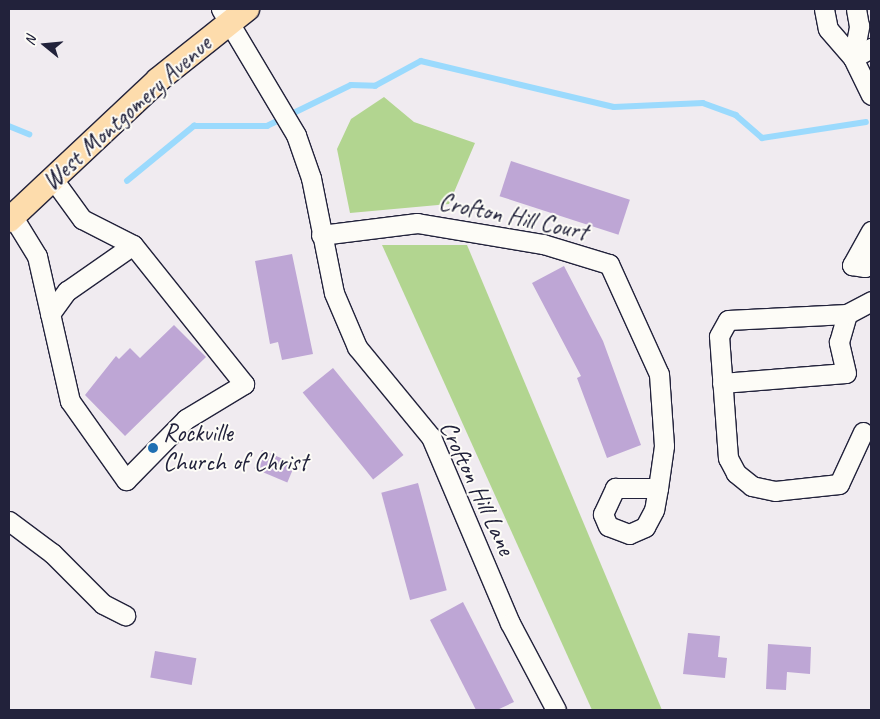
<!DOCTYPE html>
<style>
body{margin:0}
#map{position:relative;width:880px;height:719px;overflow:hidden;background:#f0ebf0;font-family:Caveat,sans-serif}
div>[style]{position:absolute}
.green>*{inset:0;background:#b2d590}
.stream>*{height:5.5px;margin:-2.75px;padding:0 2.75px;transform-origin:2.75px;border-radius:2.75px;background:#9bdafd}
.building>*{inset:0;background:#bea6d5;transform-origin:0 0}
.roads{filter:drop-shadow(1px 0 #22223b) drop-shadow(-1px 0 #22223b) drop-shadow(0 1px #22223b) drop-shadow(0 -1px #22223b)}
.minor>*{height:19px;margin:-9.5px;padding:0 9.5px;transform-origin:9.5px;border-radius:9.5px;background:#fdfcf7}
.major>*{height:24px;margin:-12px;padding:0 12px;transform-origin:12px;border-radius:12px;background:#fddcac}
.dots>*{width:14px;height:14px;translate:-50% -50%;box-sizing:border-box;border:2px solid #fdfcf7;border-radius:50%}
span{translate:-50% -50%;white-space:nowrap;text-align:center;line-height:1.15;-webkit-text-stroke:4px #fdfcf7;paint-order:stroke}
.street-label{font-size:25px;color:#22223b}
.poi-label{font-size:25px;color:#22223b}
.left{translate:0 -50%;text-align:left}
.frame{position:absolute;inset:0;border:10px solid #22223b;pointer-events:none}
.north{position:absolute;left:20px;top:20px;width:50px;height:50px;-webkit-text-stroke:4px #fdfcf7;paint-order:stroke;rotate:287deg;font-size:14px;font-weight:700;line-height:20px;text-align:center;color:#22223b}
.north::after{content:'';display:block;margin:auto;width:18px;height:22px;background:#22223b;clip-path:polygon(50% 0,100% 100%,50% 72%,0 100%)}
</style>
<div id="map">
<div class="green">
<div style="clip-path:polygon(384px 97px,414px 122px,475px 143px,449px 204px,350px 213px,337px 149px,351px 119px)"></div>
<div style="clip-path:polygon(382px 245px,467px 245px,662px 710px,592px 710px)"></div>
</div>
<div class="stream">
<div style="left:9px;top:126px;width:22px;rotate:22deg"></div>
<div style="left:127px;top:181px;width:87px;rotate:-39.4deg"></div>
<div style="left:194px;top:126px;width:73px"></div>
<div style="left:267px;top:126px;width:93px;rotate:-26deg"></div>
<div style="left:351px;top:85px;width:24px;rotate:2deg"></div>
<div style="left:375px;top:86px;width:52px;rotate:-28.5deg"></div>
<div style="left:421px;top:61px;width:198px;rotate:13.4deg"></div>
<div style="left:614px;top:107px;width:89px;rotate:-2.6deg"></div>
<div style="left:703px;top:103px;width:35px;rotate:20deg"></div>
<div style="left:736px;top:115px;width:35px;rotate:41deg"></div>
<div style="left:762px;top:138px;width:105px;rotate:-8.7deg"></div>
</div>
<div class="building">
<div style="left:511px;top:161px;width:125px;height:37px;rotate:18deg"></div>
<div style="clip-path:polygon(292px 254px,313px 354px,282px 360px,278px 342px,270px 344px,255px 261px)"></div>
<div style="clip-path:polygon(564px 266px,603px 341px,641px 445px,607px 458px,577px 378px,581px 376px,532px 283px)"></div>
<div style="clip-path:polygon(174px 325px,206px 357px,125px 436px,85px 395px,116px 356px,119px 359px,130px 348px,140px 358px)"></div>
<div style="left:333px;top:368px;width:112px;height:39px;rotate:51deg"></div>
<div style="left:262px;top:450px;width:36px;height:20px;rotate:23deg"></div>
<div style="left:418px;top:483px;width:111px;height:38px;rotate:75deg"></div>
<div style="clip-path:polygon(463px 602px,514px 702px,497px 710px,476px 710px,430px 620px)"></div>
<div style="clip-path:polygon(688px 633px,720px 636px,718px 657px,727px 658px,725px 678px,683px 674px)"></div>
<div style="clip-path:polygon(768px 644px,811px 647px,810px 674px,787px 672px,786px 690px,766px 689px)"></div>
<div style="left:155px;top:651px;width:42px;height:27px;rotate:10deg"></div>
</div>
<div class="roads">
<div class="minor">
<div style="left:221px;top:9px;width:147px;rotate:59.2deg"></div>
<div style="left:296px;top:135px;width:46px;rotate:70.8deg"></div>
<div style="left:311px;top:178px;width:117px;rotate:78.7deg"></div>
<div style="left:334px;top:293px;width:59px;rotate:66.9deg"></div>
<div style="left:357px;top:347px;width:117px;rotate:50.6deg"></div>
<div style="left:431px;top:437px;width:202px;rotate:67deg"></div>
<div style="left:510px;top:623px;width:98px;rotate:62.1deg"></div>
<div style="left:824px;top:9px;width:20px;rotate:79deg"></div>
<div style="left:828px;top:29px;width:38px;rotate:49deg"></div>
<div style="left:853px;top:58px;width:41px;rotate:64.1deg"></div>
<div style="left:853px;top:58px;width:33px;rotate:-79deg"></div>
<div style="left:859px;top:26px;width:17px;rotate:-100deg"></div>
<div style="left:853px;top:58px;width:21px;rotate:-29deg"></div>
<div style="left:13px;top:217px;width:46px;rotate:58.4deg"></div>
<div style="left:37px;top:256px;width:149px;rotate:77.2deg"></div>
<div style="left:70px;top:401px;width:97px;rotate:54.7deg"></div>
<div style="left:126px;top:480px;width:86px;rotate:-45.5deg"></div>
<div style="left:186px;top:419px;width:68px;rotate:-31.1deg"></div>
<div style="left:244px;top:384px;width:178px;rotate:-128.6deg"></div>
<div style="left:133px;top:245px;width:57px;rotate:-153deg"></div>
<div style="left:82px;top:219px;width:49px;rotate:-125.9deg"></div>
<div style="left:871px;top:231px;width:39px;rotate:119deg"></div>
<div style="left:852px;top:265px;width:13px;rotate:9deg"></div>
<div style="left:865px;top:267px;width:9px;rotate:-49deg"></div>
<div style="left:321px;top:235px;width:97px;rotate:-7.1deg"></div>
<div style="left:417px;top:223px;width:128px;rotate:9.5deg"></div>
<div style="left:543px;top:244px;width:69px;rotate:16.9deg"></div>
<div style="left:609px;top:264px;width:121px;rotate:65.6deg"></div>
<div style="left:659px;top:374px;width:72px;rotate:86deg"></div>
<div style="left:664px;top:446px;width:42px;rotate:98.1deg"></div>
<div style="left:658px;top:488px;width:22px;rotate:100deg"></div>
<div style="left:654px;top:510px;width:19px;rotate:118deg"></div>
<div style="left:645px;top:527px;width:17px;rotate:156deg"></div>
<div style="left:629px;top:534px;width:22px;rotate:-159deg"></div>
<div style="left:608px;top:526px;width:13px;rotate:-113deg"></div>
<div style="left:603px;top:514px;width:29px;rotate:-65deg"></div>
<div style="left:615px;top:488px;width:43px"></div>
<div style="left:50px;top:314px;width:29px;rotate:-54deg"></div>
<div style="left:67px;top:291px;width:80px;rotate:-34.9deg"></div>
<div style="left:722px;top:383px;width:124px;rotate:-4.6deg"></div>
<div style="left:846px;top:373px;width:32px;rotate:-103deg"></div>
<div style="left:839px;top:342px;width:29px;rotate:-74deg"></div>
<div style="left:863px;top:432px;width:57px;rotate:114.8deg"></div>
<div style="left:839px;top:484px;width:64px;rotate:173.8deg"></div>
<div style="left:775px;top:491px;width:24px;rotate:-168deg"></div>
<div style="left:752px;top:486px;width:21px;rotate:-141deg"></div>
<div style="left:736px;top:473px;width:17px;rotate:-118deg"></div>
<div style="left:728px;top:458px;width:122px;rotate:-94.2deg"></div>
<div style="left:719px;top:336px;width:18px;rotate:-61deg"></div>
<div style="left:728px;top:320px;width:119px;rotate:-2.9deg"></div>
<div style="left:847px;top:314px;width:27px;rotate:-28deg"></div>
<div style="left:9px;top:521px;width:54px;rotate:36.7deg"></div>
<div style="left:52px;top:553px;width:72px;rotate:45deg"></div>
<div style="left:103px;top:604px;width:25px;rotate:27deg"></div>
</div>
<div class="major">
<div style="left:9px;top:220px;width:204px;rotate:-43.2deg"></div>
<div style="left:158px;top:80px;width:114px;rotate:-38.6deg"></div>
</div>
</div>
<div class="dots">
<div style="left:153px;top:448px;background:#1f6fb2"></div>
</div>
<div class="street-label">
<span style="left:127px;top:113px;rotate:-42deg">West Montgomery Avenue</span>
<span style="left:513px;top:217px;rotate:12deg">Crofton Hill Court</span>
<span style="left:477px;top:488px;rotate:65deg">Crofton Hill Lane</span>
</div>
<div class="poi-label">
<span class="left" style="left:163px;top:448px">Rockville<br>Church of Christ</span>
</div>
<div class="frame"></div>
<div class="north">N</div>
</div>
